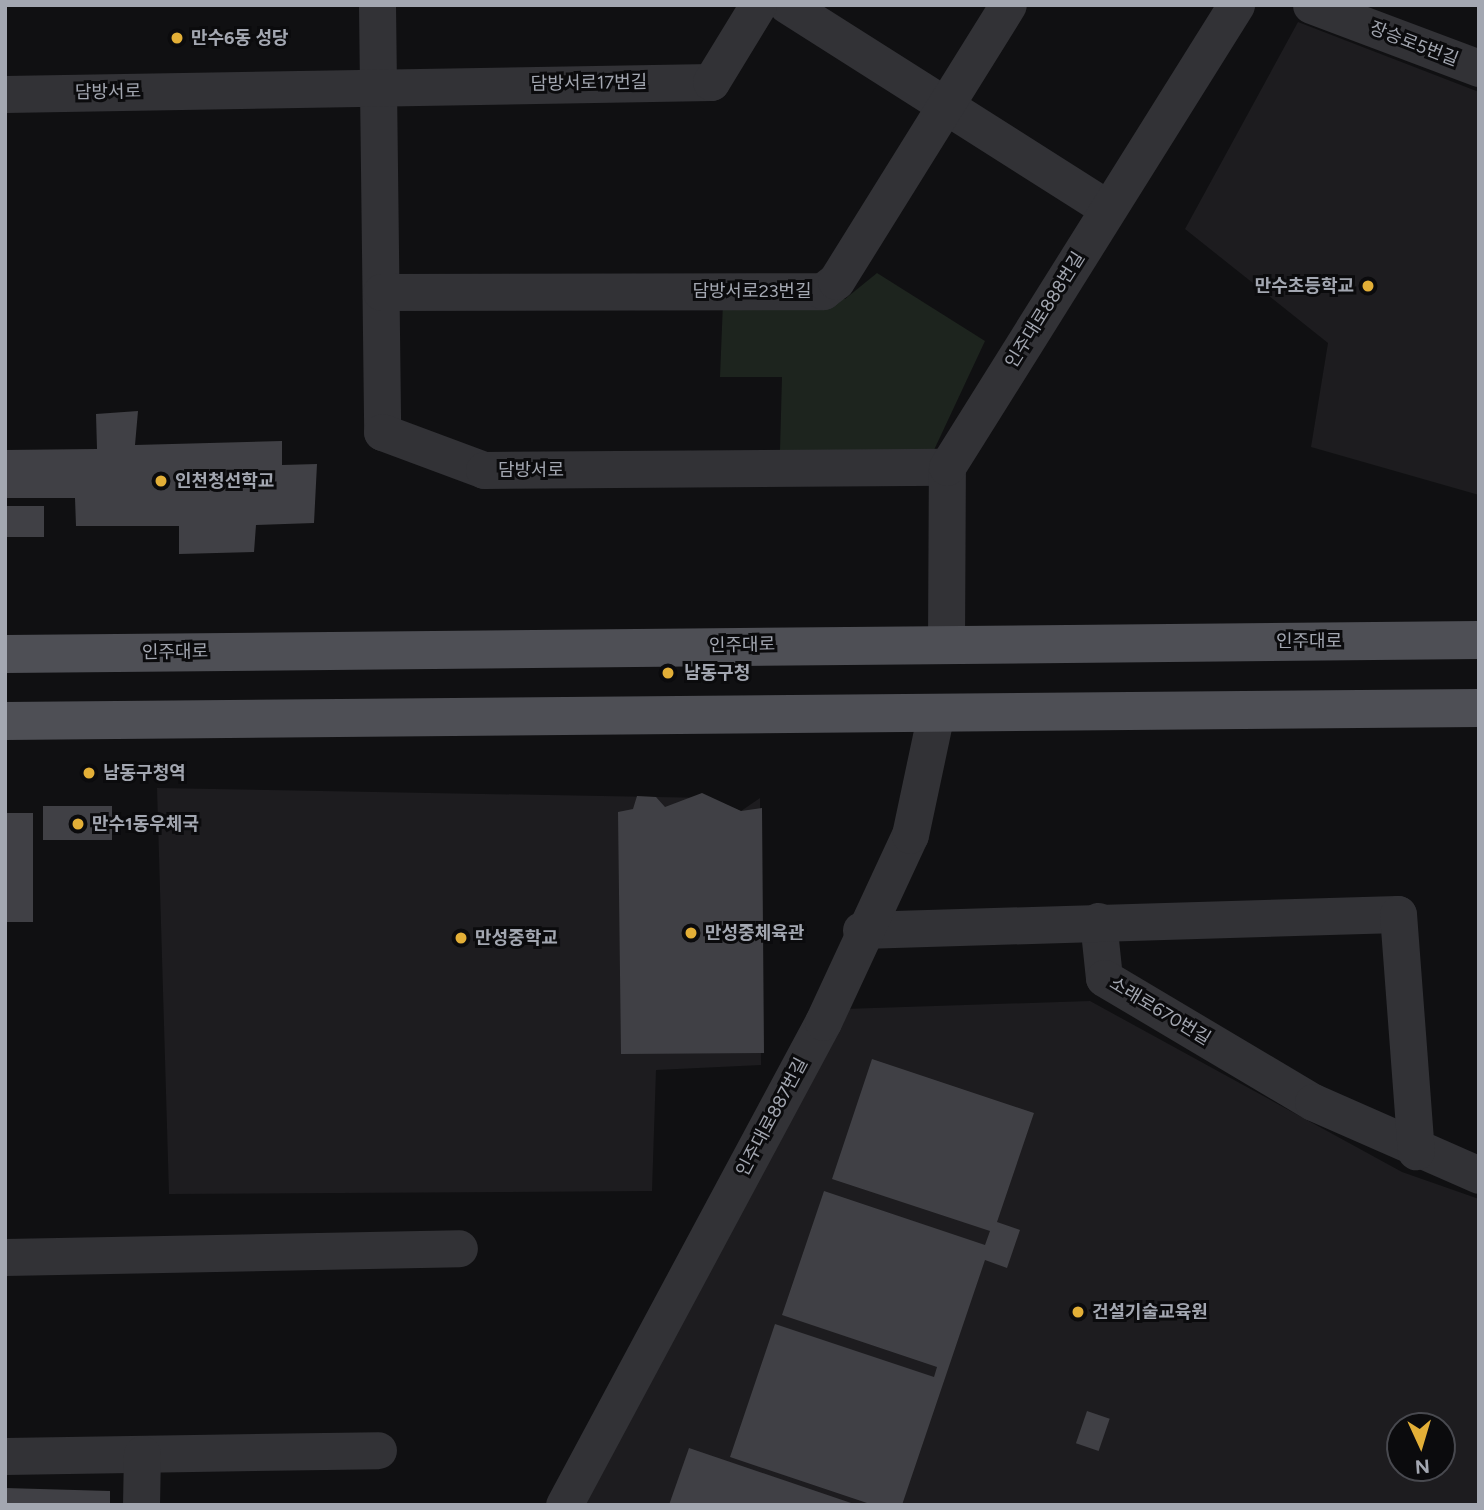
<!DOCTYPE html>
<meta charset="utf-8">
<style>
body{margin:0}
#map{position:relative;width:1484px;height:1510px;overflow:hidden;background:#101012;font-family:Figtree,"Noto Sans KR",sans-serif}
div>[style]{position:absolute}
.built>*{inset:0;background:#1d1c1f}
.green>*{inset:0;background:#1d241e}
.building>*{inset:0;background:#404045;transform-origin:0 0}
.minor>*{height:37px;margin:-18.5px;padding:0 18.5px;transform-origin:18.5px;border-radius:18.5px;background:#323236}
.major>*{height:38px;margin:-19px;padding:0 19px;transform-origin:19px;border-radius:19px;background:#4e4f55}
.dots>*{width:19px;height:19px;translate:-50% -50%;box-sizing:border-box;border:4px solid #0b0b0d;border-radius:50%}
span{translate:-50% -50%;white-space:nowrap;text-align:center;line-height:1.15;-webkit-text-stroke:6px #0b0b0d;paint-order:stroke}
.poi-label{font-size:18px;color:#a3a7b1;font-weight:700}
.left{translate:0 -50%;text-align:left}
.right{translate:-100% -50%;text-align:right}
.street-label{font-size:18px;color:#a3a7b1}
.frame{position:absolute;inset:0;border:7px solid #a3a7b1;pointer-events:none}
.north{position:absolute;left:1386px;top:1412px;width:70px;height:70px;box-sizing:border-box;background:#0b0b0d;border:2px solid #48494f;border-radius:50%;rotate:176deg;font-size:19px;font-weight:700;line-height:28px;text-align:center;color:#a3a7b1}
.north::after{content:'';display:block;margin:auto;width:24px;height:32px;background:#e3af37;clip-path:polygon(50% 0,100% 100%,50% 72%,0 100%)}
</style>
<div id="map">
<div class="built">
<div style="clip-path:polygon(1298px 22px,1479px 92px,1479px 495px,1311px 447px,1328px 343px,1185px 229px)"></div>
<div style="clip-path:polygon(157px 788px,710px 798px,741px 811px,760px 798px,761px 1065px,656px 1070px,652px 1191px,169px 1194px)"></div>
<div style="clip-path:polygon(evenodd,1090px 1001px,1402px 1172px,1479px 1199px,1479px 1505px,572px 1505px,844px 1009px,1090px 1001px,1400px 1426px,1442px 1426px,1442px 1468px,1400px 1468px,1400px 1426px)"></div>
</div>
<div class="green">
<div style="clip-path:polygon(877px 273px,985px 341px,934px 450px,780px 450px,782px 377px,720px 377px,723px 302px,845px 299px)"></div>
</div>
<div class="building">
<div style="clip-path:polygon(138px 411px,135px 445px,282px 441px,282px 465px,317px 464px,314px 523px,256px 525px,254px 552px,179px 554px,179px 526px,76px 526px,75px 498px,5px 498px,5px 450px,97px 449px,96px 414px)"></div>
<div style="left:5px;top:506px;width:39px;height:31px"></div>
<div style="clip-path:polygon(702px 793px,741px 811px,762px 808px,764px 1053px,621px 1054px,618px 812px,633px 809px,637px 796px,656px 797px,665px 807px)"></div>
<div style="left:112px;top:806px;width:34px;height:69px;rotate:90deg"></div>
<div style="left:5px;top:813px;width:28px;height:109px"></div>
<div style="clip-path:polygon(872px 1059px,1034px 1113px,997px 1222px,1020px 1230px,1007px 1268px,985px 1260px,902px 1505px,873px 1505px,730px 1457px,775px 1324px,934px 1377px,937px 1367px,782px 1315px,824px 1191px,985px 1245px,990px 1231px,832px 1179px)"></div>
<div style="left:1087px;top:1411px;width:24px;height:34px;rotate:19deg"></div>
<div style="clip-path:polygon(689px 1448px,854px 1504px,854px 1505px,669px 1505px)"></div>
<div style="clip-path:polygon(5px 1488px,110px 1491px,110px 1505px,5px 1505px)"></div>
</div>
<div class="minor">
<div style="left:377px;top:5px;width:427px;rotate:89.3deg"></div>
<div style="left:382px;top:432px;width:109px;rotate:20.4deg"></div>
<div style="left:484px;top:470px;width:463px;rotate:-0.4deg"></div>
<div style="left:787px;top:5px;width:380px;rotate:32.4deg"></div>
<div style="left:1311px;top:5px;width:179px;rotate:20.6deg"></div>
<div style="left:5px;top:94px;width:706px;rotate:-0.97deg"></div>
<div style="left:711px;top:82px;width:90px;rotate:-58.6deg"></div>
<div style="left:381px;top:292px;width:442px;rotate:-0.1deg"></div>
<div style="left:823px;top:291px;width:16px;rotate:-38deg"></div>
<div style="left:836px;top:281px;width:325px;rotate:-58.1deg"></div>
<div style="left:946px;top:642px;width:175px;rotate:-89.7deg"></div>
<div style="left:947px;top:467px;width:545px;rotate:-57.97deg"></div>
<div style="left:1098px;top:921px;width:57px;rotate:84deg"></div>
<div style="left:1104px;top:978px;width:243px;rotate:30.7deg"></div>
<div style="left:1313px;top:1102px;width:181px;rotate:23.7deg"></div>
<div style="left:861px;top:930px;width:537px;rotate:-1.71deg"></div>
<div style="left:1398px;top:914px;width:238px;rotate:85.7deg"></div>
<div style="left:5px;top:1257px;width:454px;rotate:-1.1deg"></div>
<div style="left:5px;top:1456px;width:373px;rotate:-0.9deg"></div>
<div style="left:141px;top:1505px;width:51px;rotate:-88.9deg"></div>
<div style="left:564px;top:1505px;width:548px;rotate:-61.8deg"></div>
<div style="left:823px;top:1022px;width:206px;rotate:-65.1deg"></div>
<div style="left:910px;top:835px;width:125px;rotate:-78deg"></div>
</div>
<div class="major">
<div style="left:5px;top:654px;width:1474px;rotate:-0.54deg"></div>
<div style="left:5px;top:721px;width:1474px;rotate:-0.51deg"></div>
</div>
<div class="dots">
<div style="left:177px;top:38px;background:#e3af37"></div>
<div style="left:1368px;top:286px;background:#e3af37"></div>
<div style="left:161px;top:481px;background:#e3af37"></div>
<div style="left:668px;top:673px;background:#e3af37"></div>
<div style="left:89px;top:773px;background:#e3af37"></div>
<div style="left:78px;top:824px;background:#e3af37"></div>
<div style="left:691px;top:933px;background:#e3af37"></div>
<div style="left:461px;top:938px;background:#e3af37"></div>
<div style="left:1078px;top:1312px;background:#e3af37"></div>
</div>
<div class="poi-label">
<span class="left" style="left:191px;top:38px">만수6동 성당</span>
<span class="right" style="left:1354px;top:286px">만수초등학교</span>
<span class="left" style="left:175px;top:481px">인천청선학교</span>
<span class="left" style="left:684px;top:673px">남동구청</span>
<span class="left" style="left:103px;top:773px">남동구청역</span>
<span class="left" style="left:92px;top:824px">만수1동우체국</span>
<span class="left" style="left:705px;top:933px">만성중체육관</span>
<span class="left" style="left:475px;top:938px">만성중학교</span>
<span class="left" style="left:1092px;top:1312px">건설기술교육원</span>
</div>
<div class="street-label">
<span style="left:1414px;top:44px;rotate:21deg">장승로5번길</span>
<span style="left:589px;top:83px;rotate:-1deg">담방서로17번길</span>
<span style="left:108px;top:92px;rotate:-1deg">담방서로</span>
<span style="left:752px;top:291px">담방서로23번길</span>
<span style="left:1045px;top:310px;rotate:-58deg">인주대로888번길</span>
<span style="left:531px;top:470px">담방서로</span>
<span style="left:1309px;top:641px">인주대로</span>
<span style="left:742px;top:645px;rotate:-1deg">인주대로</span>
<span style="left:175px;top:652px;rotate:-1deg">인주대로</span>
<span style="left:1160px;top:1011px;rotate:31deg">소래로670번길</span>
<span style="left:772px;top:1117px;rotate:-62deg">인주대로887번길</span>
</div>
<div class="frame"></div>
<div class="north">N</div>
</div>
